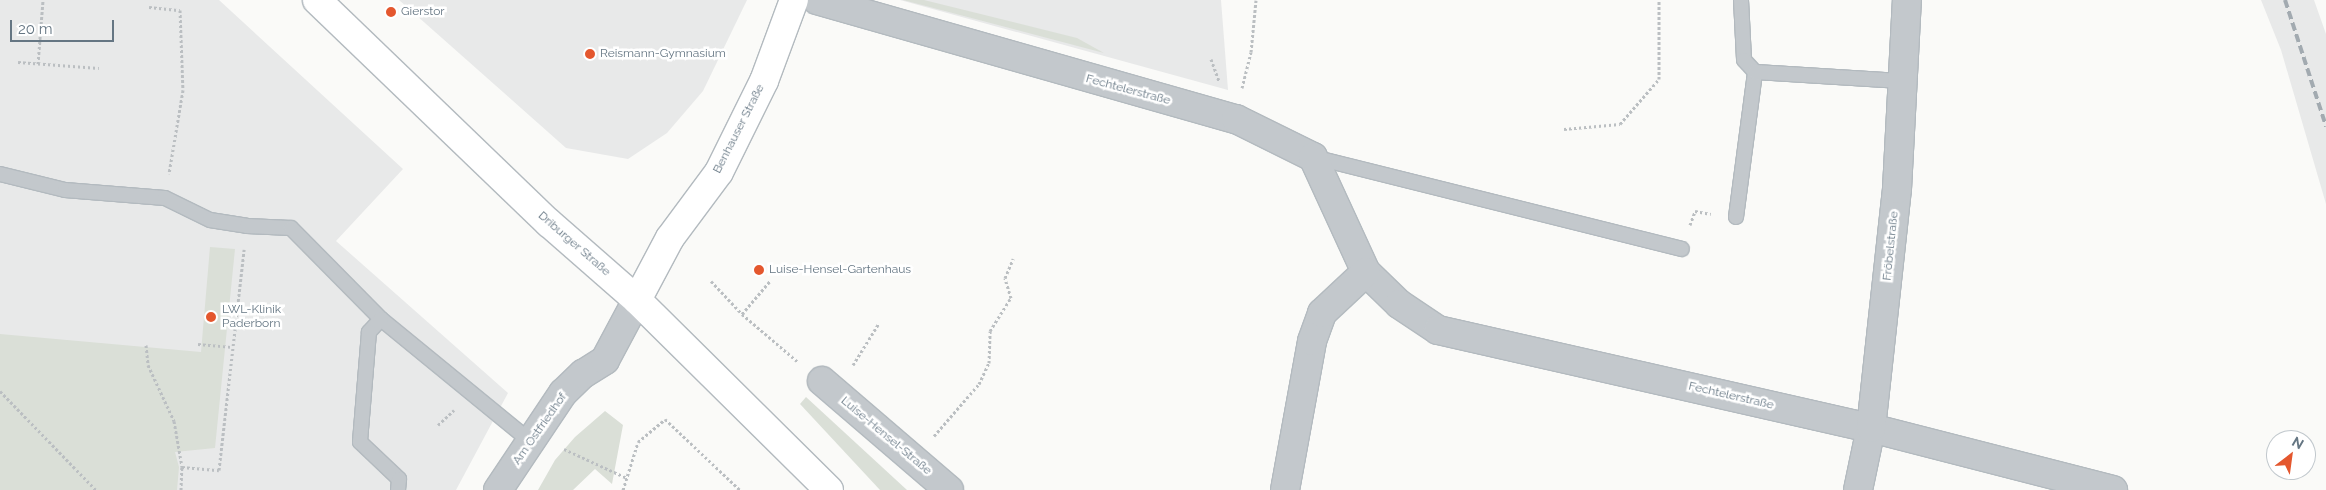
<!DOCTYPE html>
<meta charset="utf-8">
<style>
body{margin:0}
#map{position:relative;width:2326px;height:490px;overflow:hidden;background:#fafaf8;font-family:Raleway,sans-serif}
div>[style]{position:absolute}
.built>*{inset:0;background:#e8e9e9}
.green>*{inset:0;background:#dadfd7}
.path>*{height:3px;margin-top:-1.5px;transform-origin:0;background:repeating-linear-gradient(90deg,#bbbfc2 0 2.5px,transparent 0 5px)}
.roads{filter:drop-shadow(1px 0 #b3babf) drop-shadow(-1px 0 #b3babf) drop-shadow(0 1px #b3babf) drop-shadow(0 -1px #b3babf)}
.lane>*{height:14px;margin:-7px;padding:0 7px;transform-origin:7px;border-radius:7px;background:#c3c8cc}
.street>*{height:28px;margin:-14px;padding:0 14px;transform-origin:14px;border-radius:14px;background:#c3c8cc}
.secondary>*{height:28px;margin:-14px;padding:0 14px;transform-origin:14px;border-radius:14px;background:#fff}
.rail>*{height:4px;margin-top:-2px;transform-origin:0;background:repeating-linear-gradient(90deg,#a2aab0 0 8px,transparent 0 12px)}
.dots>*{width:14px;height:14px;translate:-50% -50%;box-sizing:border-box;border:2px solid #fff;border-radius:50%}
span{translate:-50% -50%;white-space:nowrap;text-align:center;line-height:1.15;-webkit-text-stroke:5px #fff;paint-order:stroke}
.poi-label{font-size:12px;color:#657683}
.left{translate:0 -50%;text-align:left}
.street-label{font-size:12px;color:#657683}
.north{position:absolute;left:2266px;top:430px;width:50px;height:50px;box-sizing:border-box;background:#fff;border:1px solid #c1c8cd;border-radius:50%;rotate:30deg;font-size:14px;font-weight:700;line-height:20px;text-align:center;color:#657683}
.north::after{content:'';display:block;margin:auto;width:18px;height:22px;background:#e4572e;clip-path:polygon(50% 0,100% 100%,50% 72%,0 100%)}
.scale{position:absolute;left:10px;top:20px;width:104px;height:22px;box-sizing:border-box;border:2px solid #657683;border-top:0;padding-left:6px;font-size:15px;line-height:18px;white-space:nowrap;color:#657683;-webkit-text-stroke:4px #fff;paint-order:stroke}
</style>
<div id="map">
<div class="built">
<div style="clip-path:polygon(0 0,219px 0,403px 169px,336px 241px,508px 393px,456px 490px,0 490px)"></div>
<div style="clip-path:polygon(399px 0,747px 0,703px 91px,667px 133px,628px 159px,566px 148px)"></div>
<div style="clip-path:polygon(900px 0,1221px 0,1228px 90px)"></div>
<div style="clip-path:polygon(2261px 0,2314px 0,2326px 34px,2326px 204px,2281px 50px)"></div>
</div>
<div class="green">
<div style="clip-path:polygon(903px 0,924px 0,1077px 38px,1104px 53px)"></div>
<div style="clip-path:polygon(210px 247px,235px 249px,215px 448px,175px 452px,179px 467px,177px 490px,0 490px,0 334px,201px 352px)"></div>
<div style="clip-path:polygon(806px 397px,907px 490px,880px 490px,800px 404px)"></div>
<div style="clip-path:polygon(605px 411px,623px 425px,612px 484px,595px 469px,573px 490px,538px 490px,555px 460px,575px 437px)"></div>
</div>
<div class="path">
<div style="left:149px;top:7px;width:31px;rotate:6deg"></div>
<div style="left:180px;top:10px;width:80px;rotate:87.9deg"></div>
<div style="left:183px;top:90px;width:85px;rotate:99.5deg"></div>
<div style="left:1211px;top:59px;width:23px;rotate:70deg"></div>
<div style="left:18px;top:62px;width:81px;rotate:4.2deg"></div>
<div style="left:38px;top:64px;width:64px;rotate:-85.5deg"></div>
<div style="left:1242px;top:88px;width:37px;rotate:-76deg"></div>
<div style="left:1251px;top:52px;width:52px;rotate:-84.5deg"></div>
<div style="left:1564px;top:129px;width:56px;rotate:-5.1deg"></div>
<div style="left:1620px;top:124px;width:60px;rotate:-49.1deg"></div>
<div style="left:1659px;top:79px;width:79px;rotate:-90deg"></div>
<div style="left:1690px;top:225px;width:15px;rotate:-70deg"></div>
<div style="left:1695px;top:211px;width:16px;rotate:11deg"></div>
<div style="left:711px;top:281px;width:45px;rotate:46.8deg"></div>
<div style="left:742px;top:314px;width:74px;rotate:40.6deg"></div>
<div style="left:742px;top:314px;width:43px;rotate:-49.7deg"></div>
<div style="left:198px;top:344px;width:33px;rotate:5deg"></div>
<div style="left:146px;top:345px;width:20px;rotate:84deg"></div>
<div style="left:148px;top:365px;width:62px;rotate:65.1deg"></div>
<div style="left:174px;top:421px;width:47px;rotate:80.1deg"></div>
<div style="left:853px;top:365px;width:49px;rotate:-58.2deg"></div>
<div style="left:0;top:391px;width:138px;rotate:45.9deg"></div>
<div style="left:438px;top:425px;width:22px;rotate:-43deg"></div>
<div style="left:934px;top:436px;width:69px;rotate:-49.1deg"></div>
<div style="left:979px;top:384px;width:23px;rotate:-65deg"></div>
<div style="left:989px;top:363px;width:32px;rotate:-88deg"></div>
<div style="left:990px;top:331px;width:39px;rotate:-58deg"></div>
<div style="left:1011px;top:298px;width:21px;rotate:-107deg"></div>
<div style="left:1005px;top:278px;width:21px;rotate:-67deg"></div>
<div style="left:564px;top:449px;width:69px;rotate:24.7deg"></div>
<div style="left:181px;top:490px;width:23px;rotate:-88deg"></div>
<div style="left:182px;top:467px;width:37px;rotate:5deg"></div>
<div style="left:219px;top:470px;width:222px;rotate:-83.5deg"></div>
<div style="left:623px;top:490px;width:50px;rotate:-72.6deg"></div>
<div style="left:638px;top:442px;width:35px;rotate:-40deg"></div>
<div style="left:665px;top:419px;width:103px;rotate:43.4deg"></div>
</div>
<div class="roads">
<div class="lane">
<div style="left:1741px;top:0;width:60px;rotate:87.1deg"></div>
<div style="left:1744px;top:60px;width:16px;rotate:47deg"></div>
<div style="left:1313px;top:157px;width:380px;rotate:14deg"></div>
<div style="left:0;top:174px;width:67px;rotate:13.8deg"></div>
<div style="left:65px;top:190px;width:100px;rotate:4.6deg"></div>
<div style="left:165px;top:198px;width:50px;rotate:26.1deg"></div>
<div style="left:210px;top:220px;width:37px;rotate:9deg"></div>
<div style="left:247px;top:226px;width:44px;rotate:2.6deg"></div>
<div style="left:291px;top:228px;width:128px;rotate:45.3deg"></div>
<div style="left:381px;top:319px;width:193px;rotate:39.3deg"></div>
<div style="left:1736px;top:217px;width:146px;rotate:-82.5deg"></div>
<div style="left:1755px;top:72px;width:147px;rotate:3.5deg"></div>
<div style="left:381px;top:319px;width:18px;rotate:133deg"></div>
<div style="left:369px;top:332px;width:110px;rotate:94.7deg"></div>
<div style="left:360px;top:442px;width:54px;rotate:43.5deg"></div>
<div style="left:399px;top:479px;width:11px;rotate:95deg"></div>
</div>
<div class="street">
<div style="left:817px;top:0;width:436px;rotate:15.9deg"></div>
<div style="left:1236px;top:119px;width:86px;rotate:26.3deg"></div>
<div style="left:1313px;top:157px;width:127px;rotate:65.3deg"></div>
<div style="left:1366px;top:272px;width:46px;rotate:44.1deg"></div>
<div style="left:1399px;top:304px;width:47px;rotate:33.7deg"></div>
<div style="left:1438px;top:330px;width:444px;rotate:12.8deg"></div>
<div style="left:1871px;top:428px;width:250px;rotate:14.4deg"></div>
<div style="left:822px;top:381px;width:167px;rotate:40.6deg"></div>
<div style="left:498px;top:490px;width:117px;rotate:-56.2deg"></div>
<div style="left:563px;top:393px;width:28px;rotate:-44deg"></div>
<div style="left:583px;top:374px;width:26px;rotate:-32deg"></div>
<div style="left:605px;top:360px;width:68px;rotate:-61.9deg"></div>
<div style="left:1285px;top:490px;width:151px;rotate:-79.7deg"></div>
<div style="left:1312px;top:341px;width:30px;rotate:-70deg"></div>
<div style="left:1322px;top:313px;width:60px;rotate:-43deg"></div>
<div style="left:1858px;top:490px;width:63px;rotate:-78.2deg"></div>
<div style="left:1871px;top:428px;width:240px;rotate:-83.8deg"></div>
<div style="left:1897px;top:189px;width:189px;rotate:-87deg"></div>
</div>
<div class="secondary">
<div style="left:317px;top:0;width:322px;rotate:43.9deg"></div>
<div style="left:549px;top:223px;width:117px;rotate:41.2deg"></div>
<div style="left:637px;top:300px;width:270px;rotate:44.7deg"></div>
<div style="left:637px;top:300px;width:70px;rotate:-62deg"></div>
<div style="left:670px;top:238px;width:82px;rotate:-53.4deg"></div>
<div style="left:719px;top:172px;width:102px;rotate:-63.7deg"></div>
<div style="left:764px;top:81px;width:86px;rotate:-69.7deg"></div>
</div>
</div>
<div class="rail">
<div style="left:2285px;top:0;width:133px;rotate:72deg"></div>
</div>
<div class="dots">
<div style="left:391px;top:12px;background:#e4572e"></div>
<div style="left:590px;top:54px;background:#e4572e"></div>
<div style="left:759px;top:270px;background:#e4572e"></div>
<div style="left:211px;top:317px;background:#e4572e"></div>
</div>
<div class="poi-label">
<span class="left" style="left:401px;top:12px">Gierstor</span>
<span class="left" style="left:600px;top:54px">Reismann-Gymnasium</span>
<span class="left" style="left:769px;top:270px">Luise-Hensel-Gartenhaus</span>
<span class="left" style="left:222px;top:317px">LWL-Klinik<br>Paderborn</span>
</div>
<div class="street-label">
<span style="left:1128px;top:90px;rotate:15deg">Fechtelerstraße</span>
<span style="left:739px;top:129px;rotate:-63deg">Benhauser Straße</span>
<span style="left:574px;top:244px;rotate:41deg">Driburger Straße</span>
<span style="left:1891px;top:246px;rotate:-84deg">Fröbelstraße</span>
<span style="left:1731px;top:396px;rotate:13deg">Fechtelerstraße</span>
<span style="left:540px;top:429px;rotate:-55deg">Am Ostfriedhof</span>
<span style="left:886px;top:436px;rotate:40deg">Luise-Hensel-Straße</span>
</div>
<div class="north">N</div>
<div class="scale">20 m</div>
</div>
